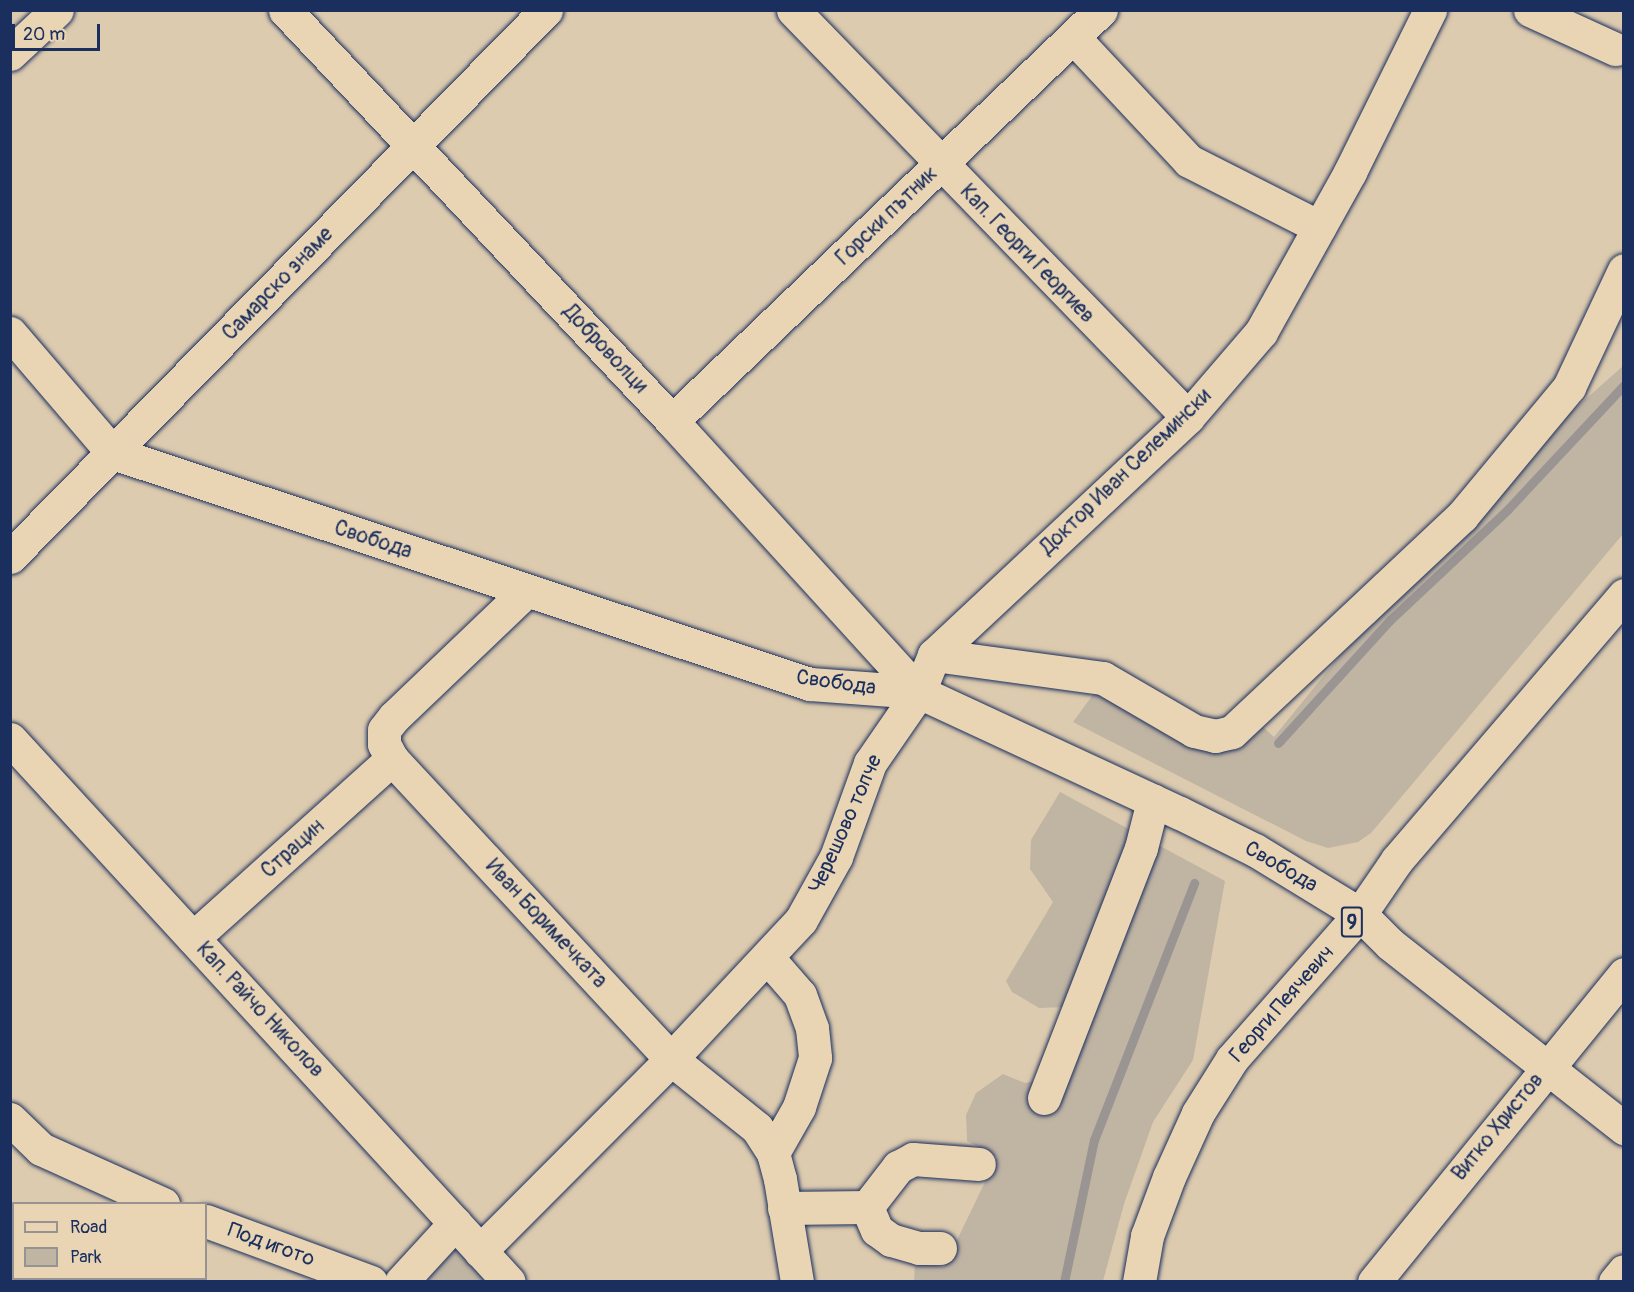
<!DOCTYPE html>
<html>
<head>
<meta charset="utf-8">
<style>
	body { margin:0 }
	#map { position:relative; width:1634px; height:1292px; overflow:hidden; background:#ddcbaf; font-family:Pangolin,sans-serif }
	div>[style] { position:absolute }
	.green>* { inset:0; background:#c0b4a3 }
	.stream>* { height:9px; margin:-4.5px; padding:0 4.5px; transform-origin:4.5px; border-radius:4.5px; background:#9a9593 }
	.roads { filter:drop-shadow(0 0 2px #1b2f5e) drop-shadow(0 0 2px #1b2f5e) }
	.minor>* { height:33px; margin:-16.5px; padding:0 16.5px; transform-origin:16.5px; border-radius:16.5px; background:#e9d5b4 }
	.major>* { height:33px; margin:-16.5px; padding:0 16.5px; transform-origin:16.5px; border-radius:16.5px; background:#e9d5b4 }
	span { translate:-50% -50%; white-space:nowrap; text-align:center; line-height:1.15; -webkit-text-stroke:4.5px #e9d5b4; paint-order:stroke }
	.shield-label span { padding:2px 4px; background:#e9d5b4; border:2px solid; border-radius:4px; -webkit-text-stroke-width:0 }
	.shield-label { font-size:20px; color:#1b2f5e; font-weight:700 }
	.street-label { font-size:21px; color:#1b2f5e }
	.frame { position:absolute; inset:0; border:12px solid #1b2f5e; pointer-events:none }
	.legend { position:absolute; left:12px; top:1202px; width:195px; height:78px; box-sizing:border-box; background:#e9d5b4; border:2px solid #979392; margin:0; padding:8px 10px; list-style:none; font-size:18px; color:#1b2f5e }
	.legend li { display:flex; align-items:center; gap:12px; height:30px }
	.legend b { width:30px; border:2px solid #979392 }
	.scale { position:absolute; left:12px; top:24px; width:88px; height:27px; box-sizing:border-box; border:3px solid #1b2f5e; border-top:0; padding-left:8px; font-size:18px; line-height:21px; white-space:nowrap; color:#1b2f5e; -webkit-text-stroke:4px #e9d5b4; paint-order:stroke }
</style>
</head>
<body>
<div id="map">
	<div class="green">
		<i style="clip-path:polygon(1623px 366px,1623px 534px,1371px 833px,1358px 842px,1328px 848px,1306px 841px,1073px 722px,1100px 685px,1234px 745px,1263px 727px,1274px 737px,1338px 658px,1471px 518px,1509px 467px)"></i>
		<i style="clip-path:polygon(1060px 792px,1225px 881px,1193px 1060px,1153px 1122px,1124px 1204px,1103px 1281px,914px 1282px,915px 1264px,944px 1267px,997px 1157px,967px 1141px,966px 1115px,976px 1093px,1003px 1074px,1025px 1083px,1069px 1074px,1066px 1007px,1039px 1008px,1012px 992px,1006px 981px,1053px 902px,1030px 869px,1031px 840px)"></i>
		<i style="clip-path:polygon(455px 1223px,509px 1282px,401px 1282px)"></i>
		<i style="clip-path:polygon(149px 1279px,152px 1281px,59px 1279px,149px 1278px)"></i>
	</div>
	<div class="stream">
		<i style="left:1278px;top:743px;width:166px;rotate:-47.7deg"></i>
		<i style="left:1390px;top:620px;width:162px;rotate:-43.2deg"></i>
		<i style="left:1508px;top:509px;width:170px;rotate:-46.9deg"></i>
		<i style="left:1064px;top:1282px;width:145px;rotate:-78.1deg"></i>
		<i style="left:1094px;top:1140px;width:276px;rotate:-68.7deg"></i>
	</div>
	<div class="roads">
		<div class="minor">
			<i style="left:285px;top:10px;width:565px;rotate:46.72deg"></i>
			<i style="left:672px;top:421px;width:367px;rotate:47.7deg"></i>
			<i style="left:793px;top:10px;width:567px;rotate:45.86deg"></i>
			<i style="left:1530px;top:10px;width:94px;rotate:24.6deg"></i>
			<i style="left:1074px;top:38px;width:168px;rotate:46.9deg"></i>
			<i style="left:1189px;top:161px;width:146px;rotate:26.9deg"></i>
			<i style="left:10px;top:54px;width:64px;rotate:-43.1deg"></i>
			<i style="left:10px;top:333px;width:158px;rotate:49.4deg"></i>
			<i style="left:113px;top:453px;width:734px;rotate:18.34deg"></i>
			<i style="left:810px;top:684px;width:109px;rotate:4.2deg"></i>
			<i style="left:919px;top:692px;width:288px;rotate:24.9deg"></i>
			<i style="left:1180px;top:813px;width:84px;rotate:26.3deg"></i>
			<i style="left:1255px;top:850px;width:123px;rotate:31.4deg"></i>
			<i style="left:1360px;top:914px;width:42px;rotate:45deg"></i>
			<i style="left:1390px;top:944px;width:298px;rotate:38.2deg"></i>
			<i style="left:672px;top:421px;width:594px;rotate:-43.77deg"></i>
			<i style="left:10px;top:557px;width:766px;rotate:-45.58deg"></i>
			<i style="left:526px;top:591px;width:182px;rotate:136.3deg"></i>
			<i style="left:394px;top:717px;width:16px;rotate:128deg"></i>
			<i style="left:384px;top:730px;width:14px;rotate:90deg"></i>
			<i style="left:384px;top:744px;width:17px;rotate:62deg"></i>
			<i style="left:392px;top:759px;width:410px;rotate:47.1deg"></i>
			<i style="left:671px;top:1059px;width:110px;rotate:38.7deg"></i>
			<i style="left:757px;top:1128px;width:30px;rotate:57deg"></i>
			<i style="left:773px;top:1153px;width:27px;rotate:75deg"></i>
			<i style="left:780px;top:1179px;width:104px;rotate:80.6deg"></i>
			<i style="left:934px;top:655px;width:171px;rotate:7.8deg"></i>
			<i style="left:1103px;top:678px;width:105px;rotate:30.2deg"></i>
			<i style="left:1194px;top:731px;width:22px;rotate:13deg"></i>
			<i style="left:1215px;top:736px;width:17px;rotate:-13deg"></i>
			<i style="left:1232px;top:732px;width:316px;rotate:-43.2deg"></i>
			<i style="left:1462px;top:516px;width:168px;rotate:-50.3deg"></i>
			<i style="left:1569px;top:387px;width:129px;rotate:-64.8deg"></i>
			<i style="left:10px;top:739px;width:737px;rotate:47.42deg"></i>
			<i style="left:193px;top:938px;width:268px;rotate:-42deg"></i>
			<i style="left:767px;top:957px;width:50px;rotate:49deg"></i>
			<i style="left:800px;top:995px;width:35px;rotate:70deg"></i>
			<i style="left:812px;top:1028px;width:30px;rotate:84deg"></i>
			<i style="left:815px;top:1058px;width:52px;rotate:108.1deg"></i>
			<i style="left:799px;top:1107px;width:53px;rotate:119.5deg"></i>
			<i style="left:1044px;top:1098px;width:268px;rotate:-68.8deg"></i>
			<i style="left:1141px;top:848px;width:49px;rotate:-75.7deg"></i>
			<i style="left:10px;top:1119px;width:43px;rotate:44.1deg"></i>
			<i style="left:41px;top:1149px;width:134px;rotate:24.3deg"></i>
			<i style="left:867px;top:1207px;width:25px;rotate:67deg"></i>
			<i style="left:877px;top:1230px;width:17px;rotate:36deg"></i>
			<i style="left:891px;top:1240px;width:29px;rotate:16deg"></i>
			<i style="left:919px;top:1248px;width:21px"></i>
			<i style="left:784px;top:1208px;width:83px;rotate:-0.7deg"></i>
			<i style="left:867px;top:1207px;width:51px;rotate:-52.2deg"></i>
			<i style="left:898px;top:1167px;width:17px;rotate:-28deg"></i>
			<i style="left:913px;top:1159px;width:66px;rotate:4.3deg"></i>
			<i style="left:206px;top:1221px;width:176px;rotate:20.3deg"></i>
			<i style="left:480px;top:1251px;width:271px;rotate:-45.1deg"></i>
			<i style="left:671px;top:1059px;width:190px;rotate:-46.9deg"></i>
			<i style="left:801px;top:920px;width:72px;rotate:-60.9deg"></i>
			<i style="left:836px;top:857px;width:100px;rotate:-70.1deg"></i>
			<i style="left:870px;top:763px;width:86px;rotate:-55.4deg"></i>
			<i style="left:919px;top:692px;width:40px;rotate:-68deg"></i>
			<i style="left:934px;top:655px;width:348px;rotate:-43.1deg"></i>
			<i style="left:1188px;top:417px;width:112px;rotate:-49.3deg"></i>
			<i style="left:1261px;top:332px;width:183px;rotate:-60.9deg"></i>
			<i style="left:1350px;top:172px;width:181px;rotate:-63.7deg"></i>
			<i style="left:401px;top:1282px;width:80px;rotate:-47.5deg"></i>
			<i style="left:1374px;top:1282px;width:397px;rotate:-50.9deg"></i>
			<i style="left:1615px;top:1282px;width:14px;rotate:-51deg"></i>
		</div>
		<div class="major">
			<i style="left:1139px;top:1282px;width:47px;rotate:-80.1deg"></i>
			<i style="left:1147px;top:1236px;width:63px;rotate:-69.6deg"></i>
			<i style="left:1169px;top:1177px;width:70px;rotate:-65.6deg"></i>
			<i style="left:1198px;top:1113px;width:64px;rotate:-57.8deg"></i>
			<i style="left:1232px;top:1059px;width:193px;rotate:-48.6deg"></i>
			<i style="left:1360px;top:914px;width:65px;rotate:-55.6deg"></i>
			<i style="left:1397px;top:860px;width:349px;rotate:-49.4deg"></i>
		</div>
	</div>
	<div class="shield-label">
		<span style="left:1352px;top:922px">9</span>
	</div>
	<div class="street-label">
		<span style="left:887px;top:216px;rotate:-44deg">Горски пътник</span>
		<span style="left:1027px;top:254px;rotate:46deg">Кап. Георги Георгиев</span>
		<span style="left:278px;top:284px;rotate:-46deg">Самарско знаме</span>
		<span style="left:605px;top:349px;rotate:47deg">Доброволци</span>
		<span style="left:1126px;top:472px;rotate:-44deg">Доктор Иван Селемински</span>
		<span style="left:373px;top:540px;rotate:18deg">Свобода</span>
		<span style="left:836px;top:683px;rotate:8deg">Свобода</span>
		<span style="left:846px;top:824px;rotate:-66deg">Черешово топче</span>
		<span style="left:293px;top:849px;rotate:-42deg">Страцин</span>
		<span style="left:1281px;top:867px;rotate:30deg">Свобода</span>
		<span style="left:546px;top:924px;rotate:47deg">Иван Боримечката</span>
		<span style="left:1282px;top:1004px;rotate:-49deg">Георги Пеячевич</span>
		<span style="left:260px;top:1010px;rotate:47deg">Кап. Райчо Николов</span>
		<span style="left:1498px;top:1127px;rotate:-51deg">Витко Христов</span>
		<span style="left:271px;top:1245px;rotate:20deg">Под игото</span>
	</div>
	<div class="frame"></div>
	<ul class="legend">
	<li><b style="height:8px;background:#e9d5b4"></b>Road</li>
	<li><b style="height:16px;background:#c0b4a3"></b>Park</li>
	</ul>
	<div class="scale">20 m</div>
</div>
</body>
</html>
